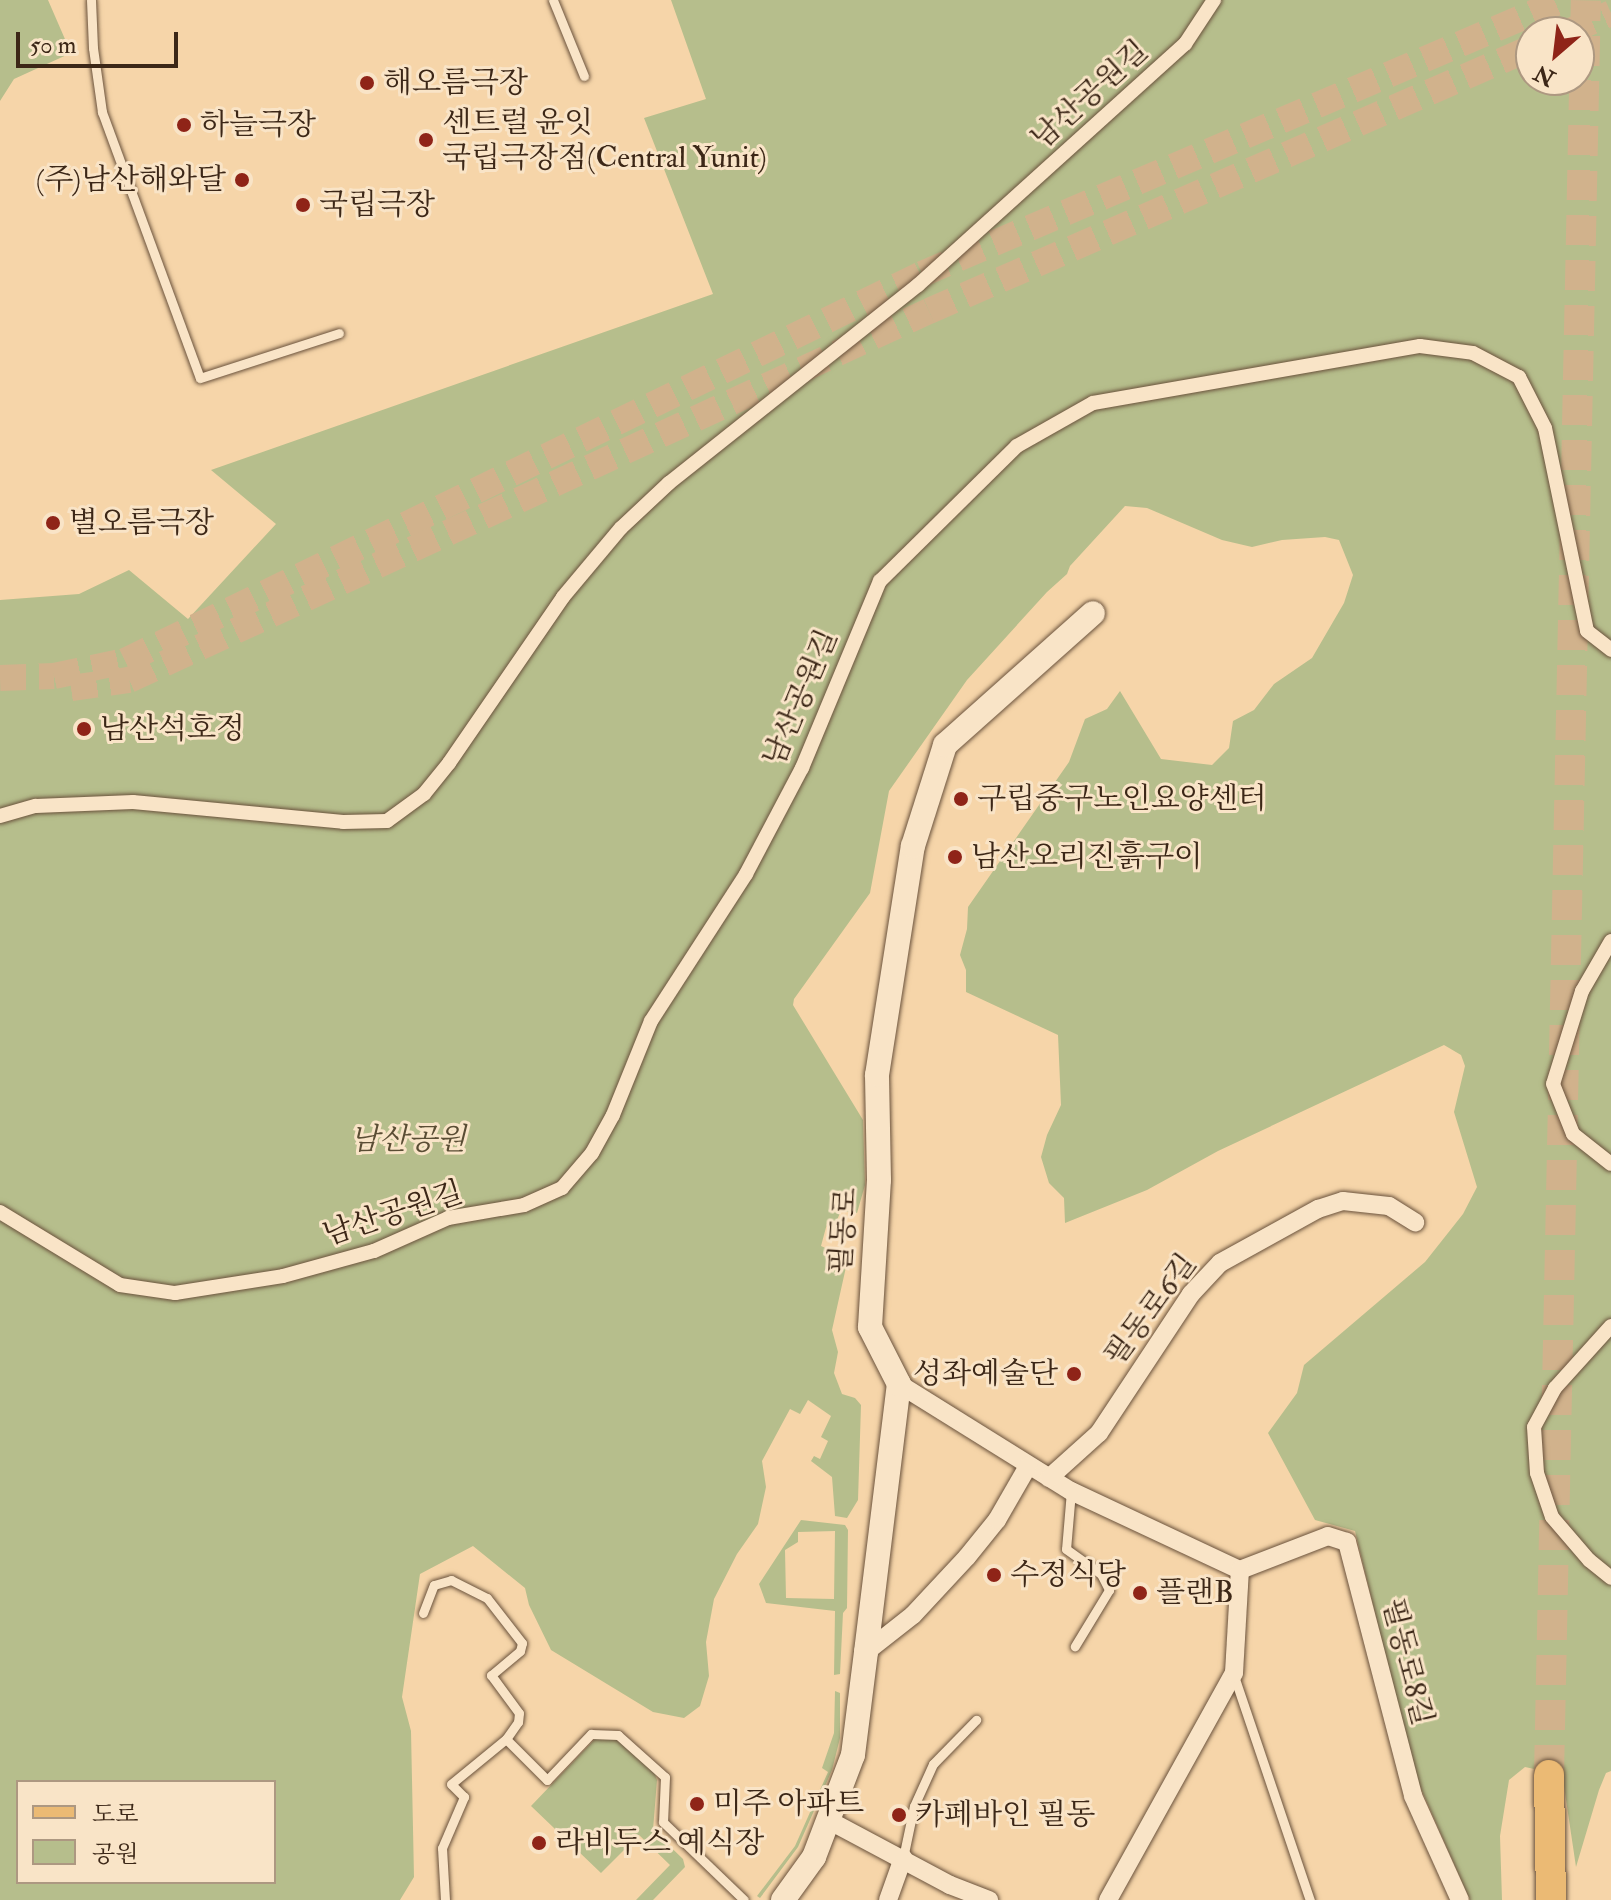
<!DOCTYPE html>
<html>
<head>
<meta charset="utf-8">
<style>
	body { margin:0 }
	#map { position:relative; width:1611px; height:1900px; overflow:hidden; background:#f6d5a9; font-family:"IM FELL Double Pica","Noto Serif KR",serif }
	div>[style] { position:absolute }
	.green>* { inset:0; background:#b6be8c }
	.secondary-tunnel>* { height:26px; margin-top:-13px; transform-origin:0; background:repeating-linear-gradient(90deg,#d1b28c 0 26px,transparent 0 39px) }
	.primary-tunnel>* { height:30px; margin-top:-15px; transform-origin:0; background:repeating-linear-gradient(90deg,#d1b28c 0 30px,transparent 0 45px) }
	.roads { filter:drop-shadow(0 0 2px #6a523c) drop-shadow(0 0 2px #6a523c) }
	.service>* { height:9px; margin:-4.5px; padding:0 4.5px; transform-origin:4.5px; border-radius:4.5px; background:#f9e4c7 }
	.pedestrian>* { height:14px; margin:-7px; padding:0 7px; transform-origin:7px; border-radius:7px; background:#f9e4c7 }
	.minor>* { height:18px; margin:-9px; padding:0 9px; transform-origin:9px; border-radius:9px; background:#f9e4c7 }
	.tertiary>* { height:24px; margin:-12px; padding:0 12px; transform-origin:12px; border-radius:12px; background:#f9e4c7 }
	.primary>* { height:30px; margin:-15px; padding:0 15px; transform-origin:15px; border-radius:15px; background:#ebba74 }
	.dots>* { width:22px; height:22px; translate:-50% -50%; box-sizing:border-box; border:4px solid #f9e4c7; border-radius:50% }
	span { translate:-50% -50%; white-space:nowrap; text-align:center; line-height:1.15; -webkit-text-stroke:6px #f9e4c7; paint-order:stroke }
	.poi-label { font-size:30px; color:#3c2717 }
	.left { translate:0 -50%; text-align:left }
	.right { translate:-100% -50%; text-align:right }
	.street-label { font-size:30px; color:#3c2717 }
	.park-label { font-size:30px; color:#5a4d34; font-style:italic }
	.legend { position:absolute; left:16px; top:1780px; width:260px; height:104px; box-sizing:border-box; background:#f9e4c7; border:2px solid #ad9881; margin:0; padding:10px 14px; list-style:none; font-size:24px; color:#3c2717 }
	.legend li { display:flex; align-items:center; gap:16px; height:40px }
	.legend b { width:40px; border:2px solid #ad9881 }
	.north { position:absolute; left:1515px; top:16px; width:80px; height:80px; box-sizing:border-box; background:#f9e4c7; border:2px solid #ad9881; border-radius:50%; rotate:208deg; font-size:22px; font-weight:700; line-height:32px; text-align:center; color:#3c2717 }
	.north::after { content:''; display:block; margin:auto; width:28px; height:36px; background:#8f2418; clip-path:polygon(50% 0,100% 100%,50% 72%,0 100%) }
	.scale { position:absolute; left:16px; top:32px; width:162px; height:36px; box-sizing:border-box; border:4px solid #3c2717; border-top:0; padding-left:10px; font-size:24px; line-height:28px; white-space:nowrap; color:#3c2717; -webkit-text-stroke:6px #f9e4c7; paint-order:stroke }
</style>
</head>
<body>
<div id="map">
	<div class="green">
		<i style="clip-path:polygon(0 0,48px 0,71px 53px,14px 79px,0 101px)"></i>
		<i style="clip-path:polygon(evenodd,671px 0,1611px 0,1611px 1771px,1606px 1773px,1599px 1790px,1576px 1867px,1564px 1786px,1557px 1774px,1525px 1767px,1509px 1780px,1500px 1836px,1502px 1900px,1470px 1900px,1414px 1773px,1355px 1531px,1315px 1520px,1268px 1433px,1297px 1393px,1304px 1365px,1425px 1262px,1463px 1214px,1477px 1187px,1454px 1112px,1465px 1066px,1461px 1055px,1444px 1045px,1218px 1151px,1147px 1190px,1065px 1223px,1064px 1198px,1049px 1183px,1041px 1157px,1047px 1135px,1061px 1105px,1058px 1035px,966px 992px,966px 970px,960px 955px,967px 929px,968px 907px,1069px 762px,1085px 719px,1107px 709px,1120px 691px,1161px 759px,1212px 765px,1229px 748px,1233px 721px,1254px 710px,1274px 684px,1312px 658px,1344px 603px,1353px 575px,1339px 540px,1325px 537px,1282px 540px,1252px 547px,1222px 540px,1147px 508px,1125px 506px,1070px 566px,1067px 574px,1047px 592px,967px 680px,889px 791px,870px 893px,794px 999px,793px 1005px,863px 1120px,865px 1185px,857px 1213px,841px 1211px,836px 1222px,828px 1220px,821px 1246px,848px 1258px,832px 1330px,838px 1352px,834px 1373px,842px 1394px,855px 1398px,861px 1405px,858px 1500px,847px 1518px,835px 1516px,832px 1477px,811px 1461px,814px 1456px,820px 1459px,828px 1441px,821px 1437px,831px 1416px,808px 1400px,800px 1414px,790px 1409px,762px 1461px,766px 1487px,758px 1524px,737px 1554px,714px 1599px,706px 1642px,709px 1676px,700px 1706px,684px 1718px,653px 1712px,551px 1650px,529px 1605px,525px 1588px,473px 1546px,420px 1574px,402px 1697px,411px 1731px,414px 1877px,400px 1900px,0 1900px,0 600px,79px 594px,129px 570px,188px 619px,276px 524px,211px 470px,713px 294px,644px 118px,706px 99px,671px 0,1531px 32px,1579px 32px,1579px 80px,1531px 80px,1531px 32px,671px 0,18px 1782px,274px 1782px,274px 1882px,18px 1882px,18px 1782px)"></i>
		<i style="clip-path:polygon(evenodd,801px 1520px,845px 1525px,848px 1530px,847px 1608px,843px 1613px,840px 1674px,834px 1675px,835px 1611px,766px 1603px,759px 1584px,801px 1520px,835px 1531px,834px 1599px,786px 1598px,785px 1550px,798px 1542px,798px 1532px,835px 1531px)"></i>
		<i style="clip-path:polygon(835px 1691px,840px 1693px,840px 1738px,832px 1770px,798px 1847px,760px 1898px,757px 1896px,795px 1846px,828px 1772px,822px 1768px,834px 1733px)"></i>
		<i style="clip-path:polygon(596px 1738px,617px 1739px,654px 1772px,657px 1780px,653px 1830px,683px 1859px,685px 1867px,653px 1900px,636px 1900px,670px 1865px,639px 1835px,601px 1873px,531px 1806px)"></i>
	</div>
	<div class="secondary-tunnel">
		<i style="left:1568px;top:32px;width:47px;rotate:-23.8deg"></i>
		<i style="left:0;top:678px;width:54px;rotate:-2.1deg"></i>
		<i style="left:54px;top:676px;width:73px;rotate:-11.9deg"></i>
		<i style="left:125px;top:661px;width:886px;rotate:-25.9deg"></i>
		<i style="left:922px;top:274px;width:697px;rotate:-23.14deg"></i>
		<i style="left:71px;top:688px;width:59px;rotate:-7.9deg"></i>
		<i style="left:129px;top:680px;width:881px;rotate:-24.76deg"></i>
		<i style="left:929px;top:311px;width:657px;rotate:-23.6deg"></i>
	</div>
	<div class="primary-tunnel">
		<i style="left:1549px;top:1775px;width:1775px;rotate:-88.81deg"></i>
	</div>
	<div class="roads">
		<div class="service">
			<i style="left:91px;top:0;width:48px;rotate:87.6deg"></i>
			<i style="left:93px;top:48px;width:65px;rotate:82deg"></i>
			<i style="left:102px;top:112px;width:283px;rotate:69.8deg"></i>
			<i style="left:200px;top:378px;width:146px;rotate:-17.9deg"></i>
			<i style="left:553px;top:0;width:82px;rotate:67.8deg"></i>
			<i style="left:1071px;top:1491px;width:58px;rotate:94.9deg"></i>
			<i style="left:1066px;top:1549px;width:43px;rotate:35.5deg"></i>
			<i style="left:1101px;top:1574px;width:18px;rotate:63deg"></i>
			<i style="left:1109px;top:1590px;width:66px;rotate:121.3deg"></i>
			<i style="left:423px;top:1613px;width:30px;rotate:-69deg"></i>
			<i style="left:434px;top:1585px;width:18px;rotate:-16deg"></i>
			<i style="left:451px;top:1580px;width:40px;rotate:26.6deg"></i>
			<i style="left:487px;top:1598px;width:57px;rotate:52.1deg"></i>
			<i style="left:522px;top:1643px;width:8px;rotate:104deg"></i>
			<i style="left:520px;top:1651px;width:38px;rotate:140deg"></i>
			<i style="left:491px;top:1675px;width:47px;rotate:53.6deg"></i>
			<i style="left:519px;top:1713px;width:9px;rotate:96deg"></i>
			<i style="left:518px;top:1722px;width:21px;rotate:125deg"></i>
			<i style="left:506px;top:1739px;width:58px;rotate:45deg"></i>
			<i style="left:547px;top:1780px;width:64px;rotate:-46.3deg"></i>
			<i style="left:591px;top:1734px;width:27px;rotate:2deg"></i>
			<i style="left:618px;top:1735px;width:63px;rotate:41.8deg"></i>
			<i style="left:665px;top:1777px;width:45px;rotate:92.5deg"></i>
			<i style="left:663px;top:1822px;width:112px;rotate:43.9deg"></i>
			<i style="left:1234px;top:1676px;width:237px;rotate:71.3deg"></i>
			<i style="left:903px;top:1858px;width:53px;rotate:-78.1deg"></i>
			<i style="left:914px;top:1806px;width:46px;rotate:-65.7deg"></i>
			<i style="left:933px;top:1764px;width:62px;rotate:-45.7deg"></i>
			<i style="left:445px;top:1900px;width:52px;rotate:-93.3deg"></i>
			<i style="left:442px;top:1848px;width:56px;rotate:-66.7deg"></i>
			<i style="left:464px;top:1797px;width:18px;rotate:-135deg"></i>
			<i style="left:451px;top:1784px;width:71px;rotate:-39.3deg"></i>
		</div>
		<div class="pedestrian">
			<i style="left:0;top:816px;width:37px;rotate:-16deg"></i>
			<i style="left:36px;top:806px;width:97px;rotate:-2.4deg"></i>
			<i style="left:133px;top:802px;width:211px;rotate:5.4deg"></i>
			<i style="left:343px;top:822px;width:44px;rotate:-1.3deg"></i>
			<i style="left:387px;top:821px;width:46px;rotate:-36.1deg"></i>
			<i style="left:424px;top:794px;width:40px;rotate:-51deg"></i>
			<i style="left:449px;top:763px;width:201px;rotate:-55.5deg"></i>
			<i style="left:563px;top:597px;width:90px;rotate:-50deg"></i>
			<i style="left:621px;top:528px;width:66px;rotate:-43.2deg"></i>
			<i style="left:669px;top:483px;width:318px;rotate:-38.5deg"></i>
			<i style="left:918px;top:285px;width:360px;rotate:-42.1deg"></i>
			<i style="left:1185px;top:44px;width:53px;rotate:-56.6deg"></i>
			<i style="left:1611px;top:941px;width:58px;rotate:120.1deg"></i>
			<i style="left:1582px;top:991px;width:97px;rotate:107.3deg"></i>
			<i style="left:1553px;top:1084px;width:54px;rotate:68.2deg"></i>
			<i style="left:1573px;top:1134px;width:48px;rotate:38.3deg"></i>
			<i style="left:0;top:1212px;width:140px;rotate:31.3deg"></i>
			<i style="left:120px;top:1285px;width:56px;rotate:8.3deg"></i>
			<i style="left:175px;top:1293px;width:109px;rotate:-8.9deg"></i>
			<i style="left:283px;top:1276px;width:94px;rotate:-15.4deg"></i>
			<i style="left:374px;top:1251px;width:81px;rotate:-24deg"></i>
			<i style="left:448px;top:1218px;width:77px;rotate:-9.7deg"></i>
			<i style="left:524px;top:1205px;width:42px;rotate:-24.1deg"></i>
			<i style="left:562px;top:1188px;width:46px;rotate:-49.4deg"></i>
			<i style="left:592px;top:1153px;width:43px;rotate:-61.1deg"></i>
			<i style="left:613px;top:1115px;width:101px;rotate:-68deg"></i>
			<i style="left:651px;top:1021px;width:175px;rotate:-57.1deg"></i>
			<i style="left:746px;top:874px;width:120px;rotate:-62.2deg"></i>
			<i style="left:802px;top:768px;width:203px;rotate:-67.4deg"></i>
			<i style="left:880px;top:581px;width:192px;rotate:-44.6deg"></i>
			<i style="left:1017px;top:446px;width:87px;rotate:-29.5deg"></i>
			<i style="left:1093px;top:403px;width:332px;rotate:-9.9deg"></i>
			<i style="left:1420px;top:346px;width:53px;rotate:7.5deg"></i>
			<i style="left:1473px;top:353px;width:52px;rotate:27.6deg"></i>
			<i style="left:1519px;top:377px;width:57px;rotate:63deg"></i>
			<i style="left:1545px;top:428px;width:207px;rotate:78.3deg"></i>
			<i style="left:1587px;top:631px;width:31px;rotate:38deg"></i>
			<i style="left:1611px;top:1326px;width:84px;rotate:132.1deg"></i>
			<i style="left:1555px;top:1388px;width:44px;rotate:118.3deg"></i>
			<i style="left:1534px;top:1427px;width:46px;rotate:86.3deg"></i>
			<i style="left:1537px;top:1473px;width:46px;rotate:71.2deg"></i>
			<i style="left:1552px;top:1517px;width:57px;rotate:49.3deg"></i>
			<i style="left:1589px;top:1560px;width:28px;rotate:39deg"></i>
		</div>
		<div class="minor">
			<i style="left:899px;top:1384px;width:203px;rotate:31.9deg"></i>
			<i style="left:1071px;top:1491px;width:187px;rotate:25.1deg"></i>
			<i style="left:1240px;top:1570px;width:94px;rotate:-21.1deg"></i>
			<i style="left:1328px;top:1536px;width:20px;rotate:18deg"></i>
			<i style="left:1347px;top:1542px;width:262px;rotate:75.4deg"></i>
			<i style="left:1413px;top:1796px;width:114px;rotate:65.7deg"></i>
			<i style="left:1049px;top:1478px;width:67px;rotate:-42deg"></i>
			<i style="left:1099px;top:1433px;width:167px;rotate:-56.5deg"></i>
			<i style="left:1191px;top:1294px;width:42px;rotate:-46.9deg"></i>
			<i style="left:1220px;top:1263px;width:112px;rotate:-28.9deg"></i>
			<i style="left:1318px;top:1209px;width:26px;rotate:-18deg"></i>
			<i style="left:1343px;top:1201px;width:46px;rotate:6.2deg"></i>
			<i style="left:1389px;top:1206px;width:31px;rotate:32deg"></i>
			<i style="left:866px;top:1652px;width:60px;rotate:-38.2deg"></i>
			<i style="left:913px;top:1615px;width:79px;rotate:-47deg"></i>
			<i style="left:967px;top:1557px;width:48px;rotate:-51deg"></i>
			<i style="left:997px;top:1520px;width:62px;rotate:-60.1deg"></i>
			<i style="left:830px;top:1821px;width:136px;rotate:28.1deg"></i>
			<i style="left:950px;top:1885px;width:42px;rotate:21deg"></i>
			<i style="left:888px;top:1900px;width:45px;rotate:-70.3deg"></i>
			<i style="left:1108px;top:1900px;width:260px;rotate:-61deg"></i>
			<i style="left:1234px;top:1673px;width:103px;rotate:-86.7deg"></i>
		</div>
		<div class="tertiary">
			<i style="left:783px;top:1900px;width:53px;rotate:-54.2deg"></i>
			<i style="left:814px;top:1857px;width:109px;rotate:-69.1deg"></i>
			<i style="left:853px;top:1755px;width:104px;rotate:-82.8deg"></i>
			<i style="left:866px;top:1652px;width:270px;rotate:-83deg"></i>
			<i style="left:899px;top:1384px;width:64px;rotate:-117deg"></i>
			<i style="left:870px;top:1327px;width:147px;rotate:-86.5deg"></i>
			<i style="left:879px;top:1180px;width:105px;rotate:-91.1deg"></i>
			<i style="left:877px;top:1075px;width:232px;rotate:-81.1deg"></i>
			<i style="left:913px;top:846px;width:106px;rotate:-72.4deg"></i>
			<i style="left:945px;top:745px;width:198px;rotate:-41.7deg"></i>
		</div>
		<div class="primary">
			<i style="left:1549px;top:1775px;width:125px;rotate:89.1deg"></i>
		</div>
	</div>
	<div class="dots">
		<i style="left:367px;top:83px;background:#8f2418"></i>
		<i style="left:184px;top:125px;background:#8f2418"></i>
		<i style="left:426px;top:140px;background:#8f2418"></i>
		<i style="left:242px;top:180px;background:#8f2418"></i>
		<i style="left:303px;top:205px;background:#8f2418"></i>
		<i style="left:53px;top:523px;background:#8f2418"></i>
		<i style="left:84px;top:729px;background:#8f2418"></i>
		<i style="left:961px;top:799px;background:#8f2418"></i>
		<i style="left:955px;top:857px;background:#8f2418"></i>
		<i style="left:1074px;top:1374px;background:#8f2418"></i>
		<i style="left:994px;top:1575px;background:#8f2418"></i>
		<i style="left:1140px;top:1593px;background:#8f2418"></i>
		<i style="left:697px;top:1804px;background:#8f2418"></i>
		<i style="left:899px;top:1815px;background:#8f2418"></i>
		<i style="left:539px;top:1843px;background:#8f2418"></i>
	</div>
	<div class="poi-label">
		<span class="left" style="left:383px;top:83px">해오름극장</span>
		<span class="left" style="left:442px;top:140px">센트럴 윤잇<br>국립극장점(Central Yunit)</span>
		<span class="left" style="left:200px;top:125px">하늘극장</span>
		<span class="right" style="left:226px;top:180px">(주)남산해와달</span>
		<span class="left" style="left:319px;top:205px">국립극장</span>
		<span class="left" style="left:69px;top:523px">별오름극장</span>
		<span class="left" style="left:100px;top:729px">남산석호정</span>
		<span class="left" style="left:977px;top:799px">구립중구노인요양센터</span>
		<span class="left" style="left:971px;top:857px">남산오리진흙구이</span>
		<span class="right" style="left:1058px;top:1374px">성좌예술단</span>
		<span class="left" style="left:1010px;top:1575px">수정식당</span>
		<span class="left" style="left:1156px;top:1593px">플랜B</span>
		<span class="left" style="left:713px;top:1804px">미주 아파트</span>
		<span class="left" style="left:915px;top:1815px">카페바인 필동</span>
		<span class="left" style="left:555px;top:1843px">라비두스 예식장</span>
	</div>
	<div class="street-label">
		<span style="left:1090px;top:95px;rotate:-42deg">남산공원길</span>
		<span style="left:801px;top:698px;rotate:-67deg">남산공원길</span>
		<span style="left:393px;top:1214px;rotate:-18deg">남산공원길</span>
		<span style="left:844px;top:1231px;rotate:-86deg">필동로</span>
		<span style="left:1151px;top:1310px;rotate:-53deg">필동로6길</span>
		<span style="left:1407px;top:1662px;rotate:76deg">필동로8길</span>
	</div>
	<div class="park-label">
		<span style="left:408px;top:1140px">남산공원</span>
	</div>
	<ul class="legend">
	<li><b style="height:10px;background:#ebba74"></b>도로</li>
	<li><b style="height:22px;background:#b6be8c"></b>공원</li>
	</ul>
	<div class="north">N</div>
	<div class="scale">50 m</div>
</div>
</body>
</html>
